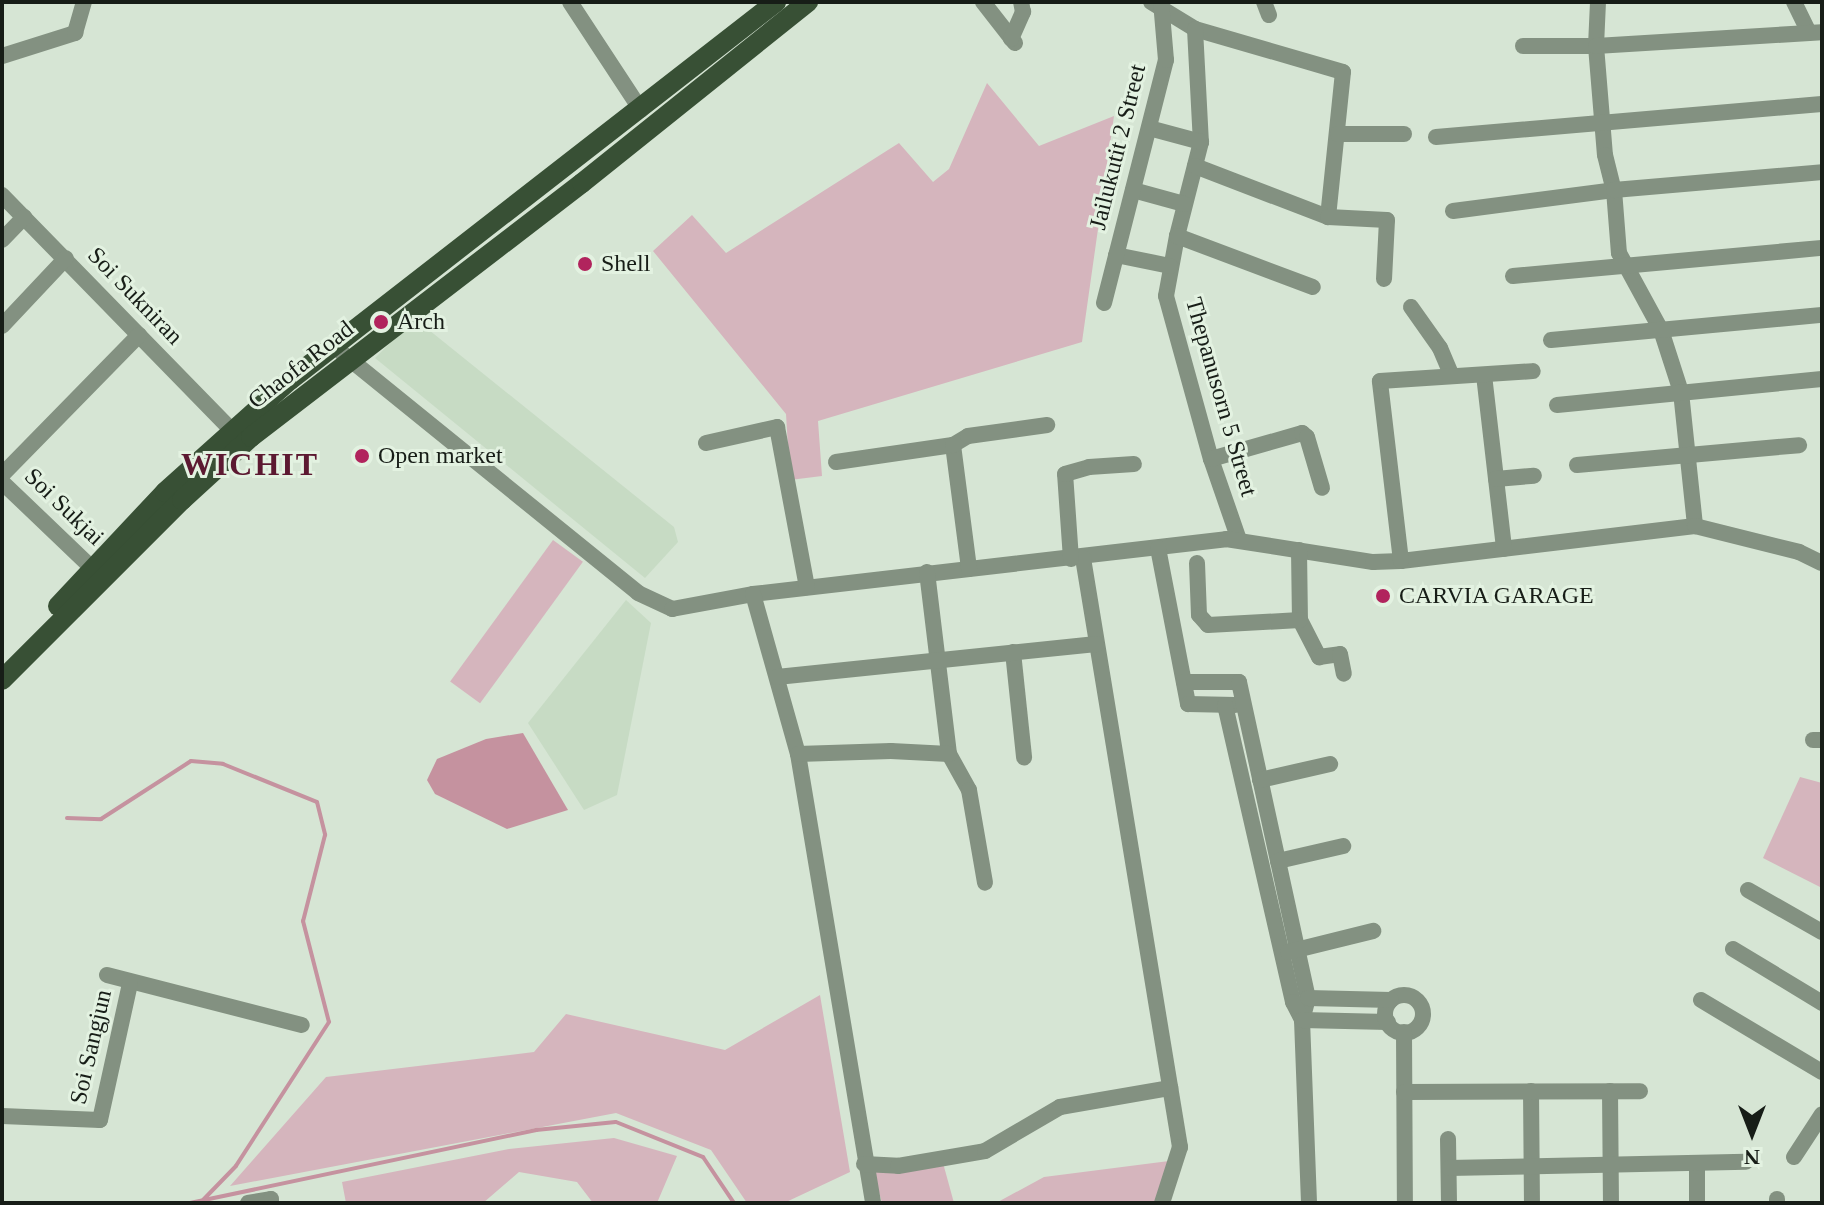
<!DOCTYPE html>
<html>
<head>
<meta charset="utf-8">
<style>
	body { margin:0 }
	#map { position:relative; width:1824px; height:1205px; overflow:hidden; background:#d6e5d4; font-family:"Times New Roman",serif }
	div>[style] { position:absolute }
	.built>* { inset:0; background:#c7dbc4 }
	.green>* { inset:0; background:#d5b5bd; transform-origin:0 0 }
	.water>* { inset:0; background:#c5929f }
	.stream>* { height:4px; margin:-2px; padding:0 2px; transform-origin:2px; border-radius:2px; background:#c5929f }
	.minor>* { height:16px; margin:-8px; padding:0 8px; transform-origin:8px; border-radius:8px; background:#839181 }
	.minor>.ring { margin:-8px; padding:0; box-sizing:content-box; background:none; border:16px solid #839181; border-radius:50% }
	.major>* { height:20px; margin:-10px; padding:0 10px; transform-origin:10px; border-radius:10px; background:#385035 }
	.dots>* { width:22px; height:22px; translate:-50% -50%; box-sizing:border-box; border:4px solid #e3f2e1; border-radius:50% }
	span { translate:-50% -50%; white-space:nowrap; text-align:center; line-height:1.15; -webkit-text-stroke:6px #e3f2e1; paint-order:stroke }
	.street-label { font-size:24px; color:#171d17 }
	.poi-label { font-size:24px; color:#171d17 }
	.left { translate:0 -50%; text-align:left }
	.district-label { font-size:32px; color:#5c1931; font-weight:700; letter-spacing:2px }
	.frame { position:absolute; inset:0; border:4px solid #171d17; pointer-events:none }
	.north { position:absolute; left:1712px; top:1093px; width:80px; height:80px; -webkit-text-stroke:6px #e3f2e1; paint-order:stroke; rotate:180deg; font-size:22px; font-weight:700; line-height:32px; text-align:center; color:#171d17 }
	.north::after { content:''; display:block; margin:auto; width:28px; height:36px; background:#171d17; clip-path:polygon(50% 0,100% 100%,50% 72%,0 100%) }
</style>
</head>
<body>
<div id="map">
	<div class="built">
		<i style="clip-path:polygon(409px 324px,424px 326px,674px 527px,678px 542px,645px 578px,375px 358px)"></i>
		<i style="clip-path:polygon(626px 600px,651px 623px,617px 795px,584px 810px,528px 723px)"></i>
	</div>
	<div class="green">
		<i style="clip-path:polygon(987px 83px,1039px 146px,1114px 116px,1082px 342px,818px 421px,822px 476px,790px 480px,786px 414px,653px 251px,692px 215px,726px 253px,899px 143px,933px 182px,949px 169px)"></i>
		<i style="left:553px;top:540px;width:37px;height:175px;rotate:36deg"></i>
		<i style="clip-path:polygon(1800px 777px,1822px 783px,1822px 888px,1763px 858px)"></i>
		<i style="clip-path:polygon(820px 995px,850px 1172px,784px 1203px,747px 1203px,711px 1150px,616px 1113px,230px 1186px,326px 1077px,534px 1052px,566px 1014px,725px 1050px)"></i>
		<i style="clip-path:polygon(614px 1138px,677px 1156px,657px 1203px,593px 1203px,577px 1182px,519px 1172px,483px 1203px,346px 1203px,342px 1182px,509px 1149px)"></i>
		<i style="clip-path:polygon(1169px 1161px,1155px 1203px,996px 1203px,1044px 1177px)"></i>
		<i style="clip-path:polygon(943px 1163px,954px 1203px,882px 1203px,873px 1170px)"></i>
	</div>
	<div class="water">
		<i style="clip-path:polygon(523px 733px,568px 810px,507px 829px,435px 794px,427px 780px,437px 759px,486px 739px)"></i>
	</div>
	<div class="stream">
		<i style="left:67px;top:818px;width:34px;rotate:2deg"></i>
		<i style="left:101px;top:819px;width:107px;rotate:-32.8deg"></i>
		<i style="left:191px;top:761px;width:32px;rotate:5deg"></i>
		<i style="left:223px;top:764px;width:101px;rotate:22deg"></i>
		<i style="left:317px;top:802px;width:34px;rotate:76deg"></i>
		<i style="left:325px;top:835px;width:89px;rotate:104.3deg"></i>
		<i style="left:303px;top:921px;width:104px;rotate:75.6deg"></i>
		<i style="left:329px;top:1022px;width:171px;rotate:122.9deg"></i>
		<i style="left:236px;top:1166px;width:47px;rotate:134.1deg"></i>
		<i style="left:190px;top:1203px;width:354px;rotate:-11.9deg"></i>
		<i style="left:536px;top:1130px;width:80px;rotate:-5.7deg"></i>
		<i style="left:616px;top:1122px;width:94px;rotate:21.9deg"></i>
		<i style="left:703px;top:1157px;width:55px;rotate:56deg"></i>
	</div>
	<div class="minor">
		<i style="left:570px;top:2px;width:129px;rotate:56.7deg"></i>
		<i style="left:983px;top:2px;width:52px;rotate:52deg"></i>
		<i style="left:1151px;top:2px;width:52px;rotate:31.5deg"></i>
		<i style="left:1195px;top:29px;width:154px;rotate:16.2deg"></i>
		<i style="left:1343px;top:72px;width:146px;rotate:95.9deg"></i>
		<i style="left:1264px;top:2px;width:14px;rotate:69deg"></i>
		<i style="left:1598px;top:2px;width:44px;rotate:92.6deg"></i>
		<i style="left:1596px;top:46px;width:109px;rotate:85.3deg"></i>
		<i style="left:1605px;top:155px;width:36px;rotate:76deg"></i>
		<i style="left:1614px;top:190px;width:63px;rotate:85.5deg"></i>
		<i style="left:1619px;top:253px;width:88px;rotate:61.4deg"></i>
		<i style="left:1661px;top:330px;width:65px;rotate:72.1deg"></i>
		<i style="left:1681px;top:392px;width:135px;rotate:84deg"></i>
		<i style="left:1794px;top:2px;width:34px;rotate:64deg"></i>
		<i style="left:1195px;top:29px;width:113px;rotate:87deg"></i>
		<i style="left:1201px;top:142px;width:97px;rotate:104.3deg"></i>
		<i style="left:1177px;top:236px;width:61px;rotate:100.4deg"></i>
		<i style="left:1166px;top:296px;width:169px;rotate:74.6deg"></i>
		<i style="left:1211px;top:459px;width:86px;rotate:70.9deg"></i>
		<i style="left:1011px;top:39px;width:30px;rotate:-66deg"></i>
		<i style="left:1023px;top:12px;width:10px;rotate:-101deg"></i>
		<i style="left:1523px;top:46px;width:73px"></i>
		<i style="left:1596px;top:46px;width:226px;rotate:-3.5deg"></i>
		<i style="left:2px;top:56px;width:77px;rotate:-17.5deg"></i>
		<i style="left:75px;top:33px;width:32px;rotate:-74deg"></i>
		<i style="left:1149px;top:128px;width:54px;rotate:15.1deg"></i>
		<i style="left:1338px;top:134px;width:66px"></i>
		<i style="left:1436px;top:137px;width:387px;rotate:-4.9deg"></i>
		<i style="left:1195px;top:166px;width:142px;rotate:21deg"></i>
		<i style="left:1328px;top:217px;width:59px;rotate:2.9deg"></i>
		<i style="left:1387px;top:220px;width:59px;rotate:92.9deg"></i>
		<i style="left:1133px;top:190px;width:53px;rotate:15.4deg"></i>
		<i style="left:2px;top:195px;width:330px;rotate:45.7deg"></i>
		<i style="left:1453px;top:211px;width:162px;rotate:-7.4deg"></i>
		<i style="left:1614px;top:190px;width:209px;rotate:-4.9deg"></i>
		<i style="left:1177px;top:236px;width:145px;rotate:20.6deg"></i>
		<i style="left:2px;top:240px;width:32px;rotate:-46deg"></i>
		<i style="left:1116px;top:255px;width:55px;rotate:11.5deg"></i>
		<i style="left:1513px;top:276px;width:310px;rotate:-5.2deg"></i>
		<i style="left:1104px;top:303px;width:251px;rotate:-75.7deg"></i>
		<i style="left:1166px;top:60px;width:58px;rotate:-94.9deg"></i>
		<i style="left:1411px;top:307px;width:50px;rotate:54.7deg"></i>
		<i style="left:1440px;top:348px;width:30px;rotate:67deg"></i>
		<i style="left:2px;top:326px;width:93px;rotate:-46.7deg"></i>
		<i style="left:1551px;top:340px;width:272px;rotate:-5.3deg"></i>
		<i style="left:342px;top:353px;width:381px;rotate:39deg"></i>
		<i style="left:638px;top:593px;width:38px;rotate:25deg"></i>
		<i style="left:672px;top:609px;width:82px;rotate:-10.5deg"></i>
		<i style="left:753px;top:594px;width:476px;rotate:-6.6deg"></i>
		<i style="left:1226px;top:539px;width:149px;rotate:8.9deg"></i>
		<i style="left:1373px;top:562px;width:28px;rotate:-2deg"></i>
		<i style="left:1401px;top:561px;width:296px;rotate:-6.8deg"></i>
		<i style="left:1695px;top:526px;width:107px;rotate:14deg"></i>
		<i style="left:1799px;top:552px;width:25px;rotate:26deg"></i>
		<i style="left:1484px;top:375px;width:175px;rotate:83.4deg"></i>
		<i style="left:1557px;top:405px;width:266px;rotate:-5.6deg"></i>
		<i style="left:706px;top:443px;width:73px;rotate:-12.7deg"></i>
		<i style="left:777px;top:427px;width:163px;rotate:79.4deg"></i>
		<i style="left:953px;top:445px;width:125px;rotate:82.6deg"></i>
		<i style="left:1211px;top:459px;width:95px;rotate:-15.9deg"></i>
		<i style="left:1302px;top:433px;width:6px;rotate:39deg"></i>
		<i style="left:1307px;top:437px;width:53px;rotate:73.6deg"></i>
		<i style="left:836px;top:462px;width:118px;rotate:-8.3deg"></i>
		<i style="left:953px;top:445px;width:17px;rotate:-31deg"></i>
		<i style="left:968px;top:436px;width:80px;rotate:-7.9deg"></i>
		<i style="left:1577px;top:465px;width:223px;rotate:-5.1deg"></i>
		<i style="left:2px;top:475px;width:196px;rotate:-45.6deg"></i>
		<i style="left:1496px;top:479px;width:38px;rotate:-5deg"></i>
		<i style="left:2px;top:482px;width:124px;rotate:43.7deg"></i>
		<i style="left:1158px;top:548px;width:159px;rotate:79.1deg"></i>
		<i style="left:1188px;top:704px;width:47px;rotate:1.2deg"></i>
		<i style="left:1299px;top:550px;width:70px;rotate:89.2deg"></i>
		<i style="left:1300px;top:620px;width:42px;rotate:62.8deg"></i>
		<i style="left:1319px;top:657px;width:21px;rotate:-8deg"></i>
		<i style="left:1340px;top:654px;width:20px;rotate:79deg"></i>
		<i style="left:1083px;top:558px;width:597px;rotate:80.65deg"></i>
		<i style="left:1180px;top:1147px;width:59px;rotate:107.8deg"></i>
		<i style="left:1071px;top:559px;width:85px;rotate:-94deg"></i>
		<i style="left:1065px;top:474px;width:25px;rotate:-16deg"></i>
		<i style="left:1089px;top:467px;width:45px;rotate:-3.8deg"></i>
		<i style="left:1401px;top:561px;width:181px;rotate:-96.7deg"></i>
		<i style="left:1380px;top:381px;width:153px;rotate:-3.7deg"></i>
		<i style="left:1197px;top:563px;width:52px;rotate:87.8deg"></i>
		<i style="left:1199px;top:615px;width:13px;rotate:48deg"></i>
		<i style="left:1208px;top:625px;width:92px;rotate:-3.1deg"></i>
		<i style="left:927px;top:572px;width:183px;rotate:83.1deg"></i>
		<i style="left:949px;top:754px;width:41px;rotate:60.9deg"></i>
		<i style="left:969px;top:790px;width:94px;rotate:80.2deg"></i>
		<i style="left:753px;top:594px;width:166px;rotate:74.3deg"></i>
		<i style="left:798px;top:754px;width:455px;rotate:80.5deg"></i>
		<i style="left:1013px;top:652px;width:106px;rotate:84deg"></i>
		<i style="left:777px;top:677px;width:321px;rotate:-5.9deg"></i>
		<i style="left:1184px;top:682px;width:55px"></i>
		<i style="left:1239px;top:682px;width:323px;rotate:77.7deg"></i>
		<i style="left:1308px;top:998px;width:23px;rotate:105deg"></i>
		<i style="left:1302px;top:1020px;width:183px;rotate:87.8deg"></i>
		<i style="left:1225px;top:705px;width:305px;rotate:77.1deg"></i>
		<i style="left:1293px;top:1002px;width:20px;rotate:63deg"></i>
		<i style="left:1302px;top:1020px;width:86px;rotate:1.3deg"></i>
		<i style="left:1813px;top:740px;width:9px"></i>
		<i style="left:798px;top:754px;width:93px;rotate:-1.8deg"></i>
		<i style="left:891px;top:751px;width:58px;rotate:3deg"></i>
		<i style="left:1260px;top:780px;width:72px;rotate:-12.9deg"></i>
		<i style="left:1278px;top:861px;width:67px;rotate:-13deg"></i>
		<i style="left:1748px;top:890px;width:85px;rotate:29.6deg"></i>
		<i style="left:1733px;top:949px;width:104px;rotate:31.2deg"></i>
		<i style="left:1288px;top:952px;width:88px;rotate:-13.9deg"></i>
		<i style="left:107px;top:975px;width:201px;rotate:14.4deg"></i>
		<i class="ring" style="left:1385px;top:995px;width:22px;height:22px"></i>
		<i style="left:1308px;top:998px;width:83px;rotate:1.4deg"></i>
		<i style="left:1701px;top:1000px;width:141px;rotate:30.8deg"></i>
		<i style="left:1404px;top:1032px;width:171px;rotate:89.7deg"></i>
		<i style="left:1531px;top:1091px;width:112px;rotate:89.5deg"></i>
		<i style="left:1610px;top:1091px;width:112px;rotate:89.5deg"></i>
		<i style="left:1404px;top:1092px;width:236px;rotate:-0.2deg"></i>
		<i style="left:2px;top:1116px;width:98px;rotate:2.3deg"></i>
		<i style="left:100px;top:1120px;width:139px;rotate:-77.6deg"></i>
		<i style="left:1448px;top:1139px;width:64px;rotate:89.1deg"></i>
		<i style="left:1794px;top:1157px;width:51px;rotate:-56.9deg"></i>
		<i style="left:1697px;top:1163px;width:40px;rotate:90deg"></i>
		<i style="left:864px;top:1164px;width:34px;rotate:3deg"></i>
		<i style="left:898px;top:1166px;width:88px;rotate:-9.8deg"></i>
		<i style="left:985px;top:1151px;width:87px;rotate:-30.4deg"></i>
		<i style="left:1060px;top:1107px;width:112px;rotate:-9.8deg"></i>
		<i style="left:1449px;top:1168px;width:297px;rotate:-1.2deg"></i>
		<i style="left:1777px;top:1199px;width:4px;rotate:90deg"></i>
		<i style="left:248px;top:1203px;width:23px;rotate:-10deg"></i>
		<i style="left:271px;top:1199px;width:4px;rotate:90deg"></i>
	</div>
	<div class="major">
		<i style="left:58px;top:606px;width:156px;rotate:-46.8deg"></i>
		<i style="left:165px;top:492px;width:168px;rotate:-41.9deg"></i>
		<i style="left:290px;top:380px;width:616px;rotate:-37.87deg"></i>
		<i style="left:2px;top:680px;width:255px;rotate:-45deg"></i>
		<i style="left:182px;top:500px;width:93px;rotate:-42.4deg"></i>
		<i style="left:251px;top:437px;width:417px;rotate:-37.5deg"></i>
		<i style="left:582px;top:183px;width:290px;rotate:-38.7deg"></i>
	</div>
	<div class="dots">
		<i style="left:585px;top:264px;background:#b1245d"></i>
		<i style="left:381px;top:322px;background:#b1245d"></i>
		<i style="left:362px;top:456px;background:#b1245d"></i>
		<i style="left:1383px;top:596px;background:#b1245d"></i>
	</div>
	<div class="street-label">
		<span style="left:1118px;top:147px;rotate:-76deg">Jailukutit 2 Street</span>
		<span style="left:135px;top:296px;rotate:46deg">Soi Sukniran</span>
		<span style="left:301px;top:365px;rotate:-38deg">Chaofa Road</span>
		<span style="left:1221px;top:397px;rotate:74deg">Thepanusorn 5 Street</span>
		<span style="left:64px;top:507px;rotate:44deg">Soi Sukjai</span>
		<span style="left:91px;top:1047px;rotate:-77deg">Soi Sangjun</span>
	</div>
	<div class="poi-label">
		<span class="left" style="left:601px;top:264px">Shell</span>
		<span class="left" style="left:397px;top:322px">Arch</span>
		<span class="left" style="left:378px;top:456px">Open market</span>
		<span class="left" style="left:1399px;top:596px">CARVIA GARAGE</span>
	</div>
	<div class="district-label">
		<span style="left:250px;top:464px">WICHIT</span>
	</div>
	<div class="frame"></div>
	<div class="north">N</div>
</div>
</body>
</html>
